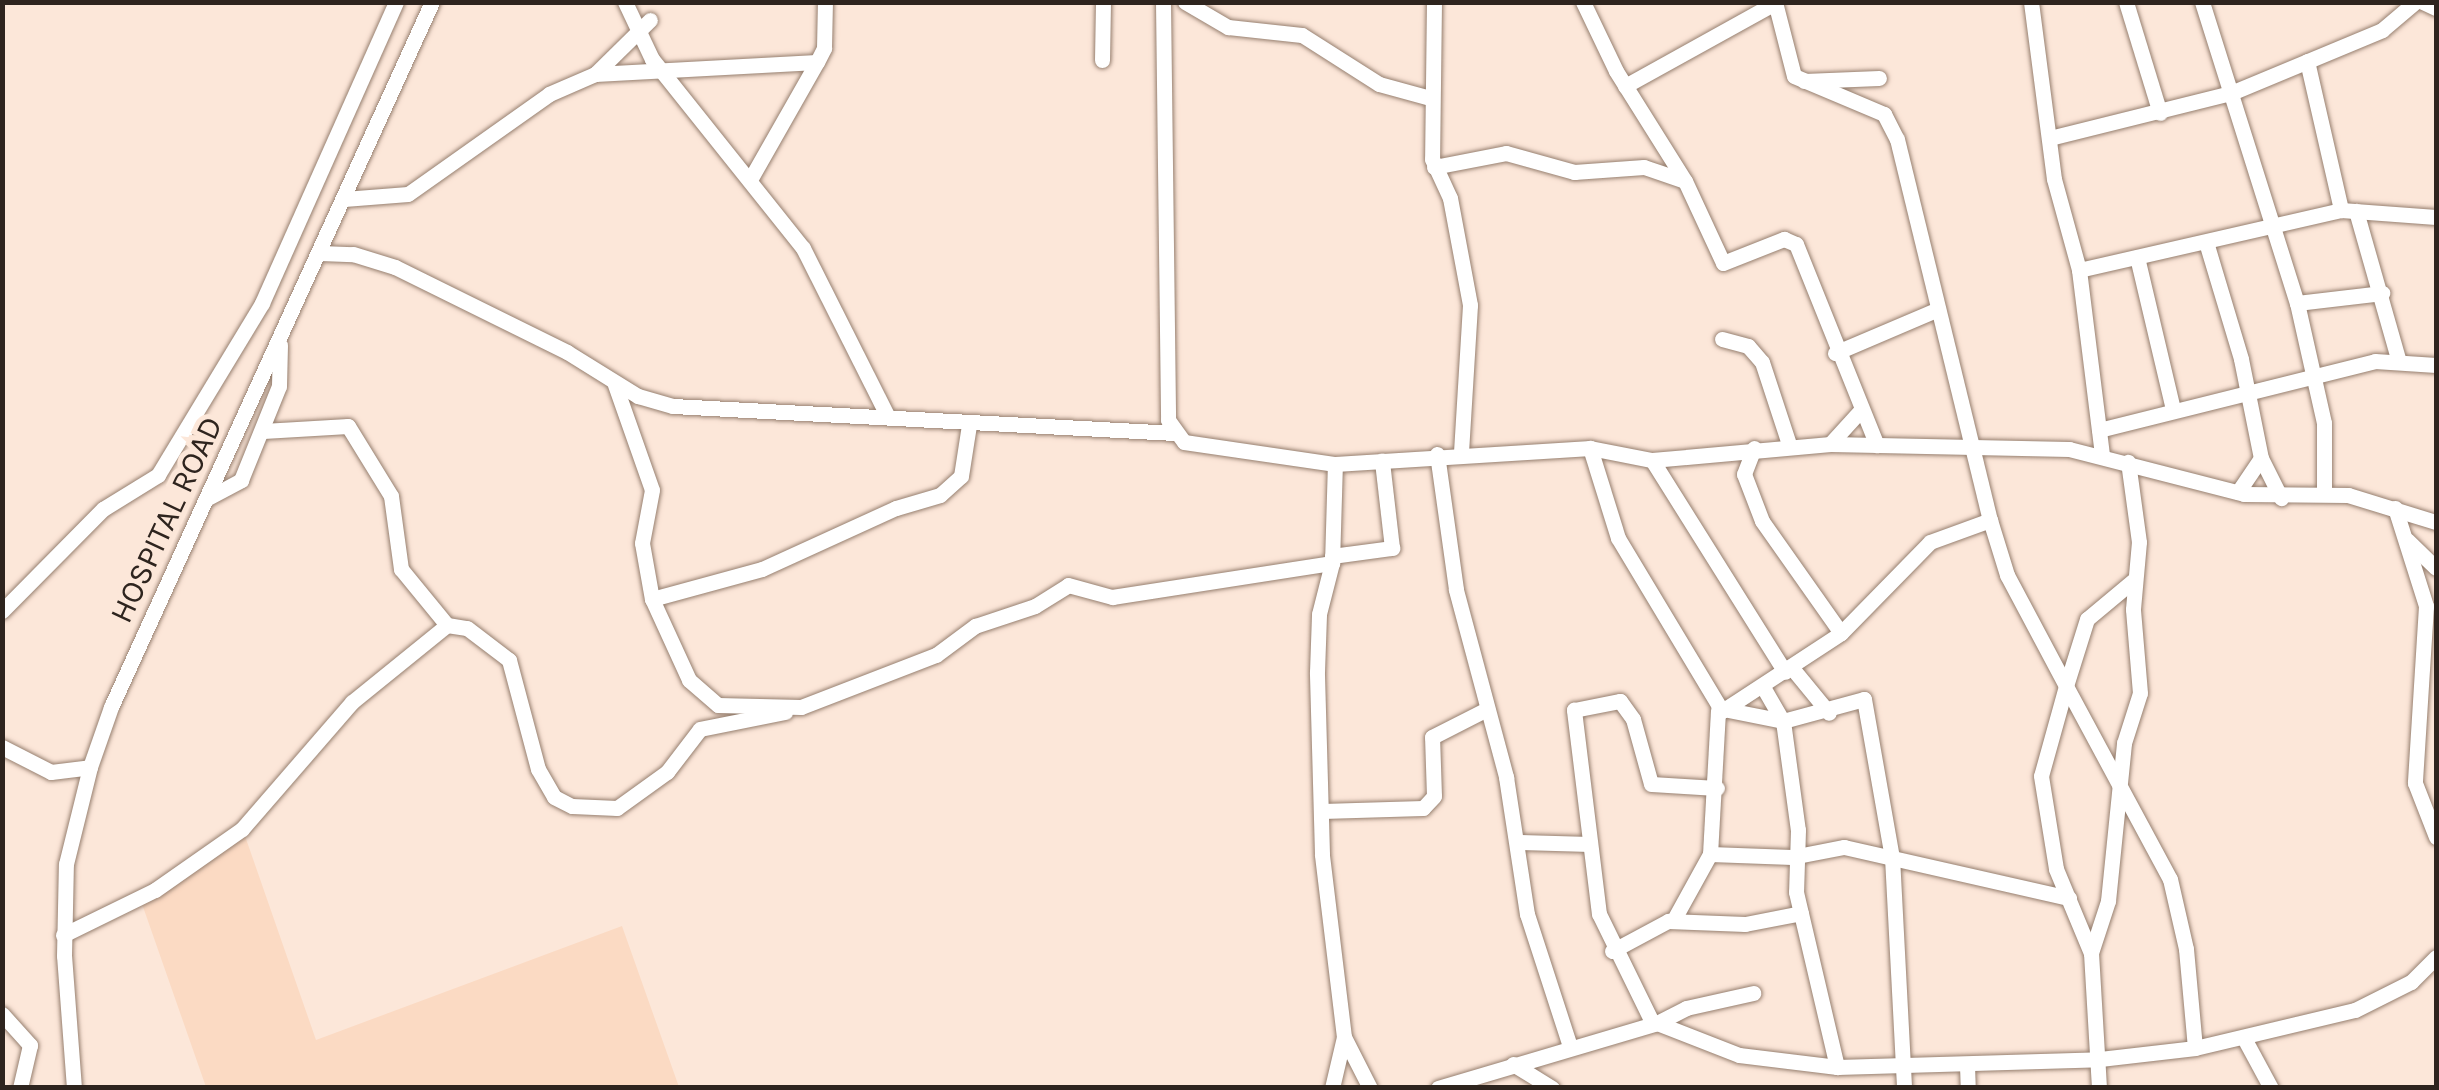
<!DOCTYPE html>
<html>
<head>
<meta charset="utf-8">
<style>
	body { margin:0 }
	#map { position:relative; width:2439px; height:1090px; overflow:hidden; background:#fce7d9; font-family:Karla,sans-serif }
	div>[style] { position:absolute }
	.built>* { inset:0; background:#fbdac3 }
	.roads { filter:drop-shadow(0 0 2px #967f6f) drop-shadow(0 0 2px #967f6f) }
	.minor>* { height:15px; margin:-7.5px; padding:0 7.5px; transform-origin:7.5px; border-radius:7.5px; background:#fff }
	span { translate:-50% -50%; white-space:nowrap; text-align:center; line-height:1.15; -webkit-text-stroke:10px #fce7d9; paint-order:stroke }
	.street-label { font-size:32px; color:#2e241e }
	.frame { position:absolute; inset:0; border:5px solid #2e241e; pointer-events:none }
</style>
</head>
<body>
<div id="map">
	<div class="built">
		<i style="clip-path:polygon(245px 836px,316px 1040px,622px 926px,679px 1087px,206px 1087px,141px 901px)"></i>
	</div>
	<div class="roads">
		<div class="minor">
			<i style="left:625px;top:2px;width:63px;rotate:64.7deg"></i>
			<i style="left:652px;top:59px;width:242px;rotate:51.4deg"></i>
			<i style="left:803px;top:248px;width:189px;rotate:63.3deg"></i>
			<i style="left:1163px;top:2px;width:418px;rotate:89.3deg"></i>
			<i style="left:1168px;top:420px;width:27px;rotate:54deg"></i>
			<i style="left:1184px;top:442px;width:153px;rotate:8.3deg"></i>
			<i style="left:1335px;top:464px;width:256px;rotate:-3.6deg"></i>
			<i style="left:1590px;top:448px;width:63px;rotate:11deg"></i>
			<i style="left:1652px;top:460px;width:179px;rotate:-5.1deg"></i>
			<i style="left:1830px;top:444px;width:239px;rotate:1.2deg"></i>
			<i style="left:2069px;top:449px;width:181px;rotate:14.4deg"></i>
			<i style="left:2244px;top:494px;width:104px;rotate:0.6deg"></i>
			<i style="left:2348px;top:495px;width:92px;rotate:17.1deg"></i>
			<i style="left:1185px;top:2px;width:50px;rotate:30.2deg"></i>
			<i style="left:1228px;top:27px;width:74px;rotate:6.2deg"></i>
			<i style="left:1302px;top:35px;width:91px;rotate:32.5deg"></i>
			<i style="left:1379px;top:84px;width:53px;rotate:15.4deg"></i>
			<i style="left:1434px;top:2px;width:157px;rotate:90.7deg"></i>
			<i style="left:1432px;top:159px;width:43px;rotate:65.2deg"></i>
			<i style="left:1450px;top:198px;width:109px;rotate:79.4deg"></i>
			<i style="left:1470px;top:305px;width:147px;rotate:93.5deg"></i>
			<i style="left:1583px;top:2px;width:76px;rotate:64.4deg"></i>
			<i style="left:1616px;top:71px;width:130px;rotate:57.9deg"></i>
			<i style="left:1685px;top:181px;width:90px;rotate:65.1deg"></i>
			<i style="left:1723px;top:263px;width:66px;rotate:-21.5deg"></i>
			<i style="left:1784px;top:239px;width:13px;rotate:23deg"></i>
			<i style="left:1796px;top:244px;width:217px;rotate:68.1deg"></i>
			<i style="left:1775px;top:2px;width:76px;rotate:75.6deg"></i>
			<i style="left:1794px;top:76px;width:98px;rotate:22.9deg"></i>
			<i style="left:1884px;top:114px;width:28px;rotate:63deg"></i>
			<i style="left:1897px;top:139px;width:392px;rotate:76.3deg"></i>
			<i style="left:1990px;top:520px;width:58px;rotate:72.8deg"></i>
			<i style="left:2007px;top:575px;width:126px;rotate:62deg"></i>
			<i style="left:2066px;top:686px;width:93px;rotate:105.5deg"></i>
			<i style="left:2041px;top:776px;width:94px;rotate:80.8deg"></i>
			<i style="left:2056px;top:869px;width:91px;rotate:67.4deg"></i>
			<i style="left:2091px;top:953px;width:135px;rotate:86.6deg"></i>
			<i style="left:2031px;top:2px;width:178px;rotate:82.6deg"></i>
			<i style="left:2054px;top:179px;width:94px;rotate:74.6deg"></i>
			<i style="left:2079px;top:270px;width:185px;rotate:82.9deg"></i>
			<i style="left:2126px;top:2px;width:116px;rotate:73deg"></i>
			<i style="left:2202px;top:2px;width:316px;rotate:72.5deg"></i>
			<i style="left:2297px;top:303px;width:123px;rotate:77.3deg"></i>
			<i style="left:2324px;top:423px;width:71px;rotate:90deg"></i>
			<i style="left:2423px;top:2px;width:14px;rotate:25deg"></i>
			<i style="left:1102px;top:60px;width:58px;rotate:-89deg"></i>
			<i style="left:2307px;top:61px;width:153px;rotate:77.1deg"></i>
			<i style="left:595px;top:74px;width:77px;rotate:-44.5deg"></i>
			<i style="left:1804px;top:81px;width:75px;rotate:-2.3deg"></i>
			<i style="left:1625px;top:86px;width:171px;rotate:-29deg"></i>
			<i style="left:2050px;top:138px;width:187px;rotate:-14deg"></i>
			<i style="left:2231px;top:93px;width:164px;rotate:-22.6deg"></i>
			<i style="left:2382px;top:30px;width:43px;rotate:-40.3deg"></i>
			<i style="left:1434px;top:167px;width:73px;rotate:-11deg"></i>
			<i style="left:1506px;top:153px;width:71px;rotate:15.6deg"></i>
			<i style="left:1574px;top:172px;width:70px;rotate:-4.1deg"></i>
			<i style="left:1644px;top:167px;width:43px;rotate:18.9deg"></i>
			<i style="left:751px;top:178px;width:133px;rotate:-60.4deg"></i>
			<i style="left:344px;top:199px;width:64px;rotate:-4.5deg"></i>
			<i style="left:408px;top:194px;width:173px;rotate:-35.3deg"></i>
			<i style="left:549px;top:94px;width:50px;rotate:-23.5deg"></i>
			<i style="left:595px;top:74px;width:222px;rotate:-3.1deg"></i>
			<i style="left:817px;top:62px;width:16px;rotate:-63deg"></i>
			<i style="left:824px;top:48px;width:46px;rotate:-88.8deg"></i>
			<i style="left:2356px;top:211px;width:153px;rotate:74.1deg"></i>
			<i style="left:2206px;top:242px;width:122px;rotate:73.3deg"></i>
			<i style="left:2241px;top:359px;width:101px;rotate:78.6deg"></i>
			<i style="left:2261px;top:458px;width:45px;rotate:63.4deg"></i>
			<i style="left:320px;top:253px;width:33px;rotate:2deg"></i>
			<i style="left:353px;top:254px;width:44px;rotate:17.2deg"></i>
			<i style="left:395px;top:267px;width:192px;rotate:26.3deg"></i>
			<i style="left:567px;top:352px;width:84px;rotate:31.8deg"></i>
			<i style="left:638px;top:396px;width:36px;rotate:16deg"></i>
			<i style="left:673px;top:406px;width:502px;rotate:3.08deg"></i>
			<i style="left:2137px;top:257px;width:156px;rotate:76.7deg"></i>
			<i style="left:2079px;top:270px;width:269px;rotate:-12.9deg"></i>
			<i style="left:2341px;top:210px;width:95px;rotate:4.2deg"></i>
			<i style="left:2297px;top:303px;width:86px;rotate:-6.7deg"></i>
			<i style="left:1722px;top:339px;width:27px;rotate:15deg"></i>
			<i style="left:1748px;top:346px;width:21px;rotate:49deg"></i>
			<i style="left:1762px;top:362px;width:89px;rotate:71.8deg"></i>
			<i style="left:1835px;top:353px;width:112px;rotate:-23.1deg"></i>
			<i style="left:614px;top:382px;width:114px;rotate:70.6deg"></i>
			<i style="left:652px;top:490px;width:54px;rotate:100.7deg"></i>
			<i style="left:642px;top:543px;width:57px;rotate:79.9deg"></i>
			<i style="left:652px;top:599px;width:89px;rotate:65.4deg"></i>
			<i style="left:689px;top:680px;width:38px;rotate:41deg"></i>
			<i style="left:718px;top:705px;width:83px;rotate:1.4deg"></i>
			<i style="left:801px;top:707px;width:145px;rotate:-21.1deg"></i>
			<i style="left:936px;top:655px;width:49px;rotate:-36.6deg"></i>
			<i style="left:975px;top:626px;width:63px;rotate:-18.4deg"></i>
			<i style="left:1035px;top:606px;width:39px;rotate:-32deg"></i>
			<i style="left:1068px;top:585px;width:46px;rotate:15.3deg"></i>
			<i style="left:1112px;top:597px;width:223px;rotate:-8.8deg"></i>
			<i style="left:2099px;top:430px;width:284px;rotate:-14deg"></i>
			<i style="left:2375px;top:361px;width:61px;rotate:3.8deg"></i>
			<i style="left:263px;top:431px;width:85px;rotate:-3.4deg"></i>
			<i style="left:348px;top:426px;width:82px;rotate:58.4deg"></i>
			<i style="left:391px;top:496px;width:74px;rotate:82.2deg"></i>
			<i style="left:401px;top:569px;width:72px;rotate:50.6deg"></i>
			<i style="left:1830px;top:444px;width:45px;rotate:-47.7deg"></i>
			<i style="left:1590px;top:448px;width:94px;rotate:72.7deg"></i>
			<i style="left:1618px;top:538px;width:202px;rotate:59deg"></i>
			<i style="left:1722px;top:711px;width:142px;rotate:-33.2deg"></i>
			<i style="left:1841px;top:633px;width:127px;rotate:-45.6deg"></i>
			<i style="left:1930px;top:542px;width:64px;rotate:-20.1deg"></i>
			<i style="left:1754px;top:448px;width:28px;rotate:111deg"></i>
			<i style="left:1744px;top:474px;width:50px;rotate:69deg"></i>
			<i style="left:1762px;top:521px;width:137px;rotate:54.8deg"></i>
			<i style="left:1437px;top:454px;width:137px;rotate:82deg"></i>
			<i style="left:1456px;top:590px;width:194px;rotate:75deg"></i>
			<i style="left:1506px;top:777px;width:139px;rotate:81.3deg"></i>
			<i style="left:1527px;top:914px;width:139px;rotate:72deg"></i>
			<i style="left:1652px;top:460px;width:250px;rotate:57.9deg"></i>
			<i style="left:2238px;top:492px;width:41px;rotate:-55.9deg"></i>
			<i style="left:206px;top:499px;width:40px;rotate:-28deg"></i>
			<i style="left:241px;top:480px;width:101px;rotate:-68deg"></i>
			<i style="left:279px;top:386px;width:41px;rotate:-88.6deg"></i>
			<i style="left:2395px;top:508px;width:103px;rotate:72.4deg"></i>
			<i style="left:2426px;top:606px;width:177px;rotate:93.6deg"></i>
			<i style="left:2415px;top:783px;width:58px;rotate:68.7deg"></i>
			<i style="left:2407px;top:540px;width:40px;rotate:44deg"></i>
			<i style="left:1332px;top:556px;width:61px;rotate:-7.6deg"></i>
			<i style="left:1392px;top:548px;width:88px;rotate:-96.6deg"></i>
			<i style="left:2135px;top:579px;width:62px;rotate:140.2deg"></i>
			<i style="left:2087px;top:619px;width:70px;rotate:107.4deg"></i>
			<i style="left:2066px;top:686px;width:219px;rotate:61.7deg"></i>
			<i style="left:2170px;top:879px;width:72px;rotate:77.1deg"></i>
			<i style="left:2186px;top:949px;width:99px;rotate:84.8deg"></i>
			<i style="left:652px;top:599px;width:114px;rotate:-15.3deg"></i>
			<i style="left:762px;top:569px;width:147px;rotate:-24.5deg"></i>
			<i style="left:896px;top:508px;width:46px;rotate:-16.5deg"></i>
			<i style="left:940px;top:495px;width:28px;rotate:-42deg"></i>
			<i style="left:961px;top:476px;width:52px;rotate:-81.1deg"></i>
			<i style="left:2px;top:611px;width:144px;rotate:-45.3deg"></i>
			<i style="left:103px;top:509px;width:65px;rotate:-31.7deg"></i>
			<i style="left:158px;top:475px;width:201px;rotate:-58.8deg"></i>
			<i style="left:262px;top:303px;width:329px;rotate:-66deg"></i>
			<i style="left:447px;top:625px;width:20px;rotate:9deg"></i>
			<i style="left:467px;top:628px;width:53px;rotate:37.3deg"></i>
			<i style="left:509px;top:660px;width:113px;rotate:75.1deg"></i>
			<i style="left:538px;top:769px;width:32px;rotate:60deg"></i>
			<i style="left:554px;top:797px;width:20px;rotate:27deg"></i>
			<i style="left:572px;top:806px;width:45px;rotate:2.5deg"></i>
			<i style="left:617px;top:808px;width:62px;rotate:-35.8deg"></i>
			<i style="left:667px;top:772px;width:54px;rotate:-52.5deg"></i>
			<i style="left:700px;top:729px;width:87px;rotate:-11.3deg"></i>
			<i style="left:1792px;top:668px;width:58px;rotate:50.6deg"></i>
			<i style="left:1763px;top:687px;width:39px;rotate:60deg"></i>
			<i style="left:1783px;top:721px;width:110px;rotate:82.2deg"></i>
			<i style="left:1798px;top:830px;width:62px;rotate:91.8deg"></i>
			<i style="left:1796px;top:892px;width:180px;rotate:76.8deg"></i>
			<i style="left:1728px;top:710px;width:56px;rotate:11.3deg"></i>
			<i style="left:1783px;top:721px;width:84px;rotate:-15.2deg"></i>
			<i style="left:1864px;top:699px;width:160px;rotate:80deg"></i>
			<i style="left:1892px;top:857px;width:231px;rotate:87deg"></i>
			<i style="left:2px;top:747px;width:55px;rotate:27deg"></i>
			<i style="left:51px;top:772px;width:39px;rotate:-7deg"></i>
			<i style="left:1322px;top:811px;width:101px;rotate:-1.7deg"></i>
			<i style="left:1423px;top:808px;width:16px;rotate:-47deg"></i>
			<i style="left:1434px;top:796px;width:59px;rotate:-91.9deg"></i>
			<i style="left:1432px;top:737px;width:62px;rotate:-27deg"></i>
			<i style="left:1520px;top:842px;width:70px;rotate:1.6deg"></i>
			<i style="left:1710px;top:854px;width:82px;rotate:2.1deg"></i>
			<i style="left:1792px;top:857px;width:53px;rotate:-10.9deg"></i>
			<i style="left:1844px;top:847px;width:231px;rotate:12.8deg"></i>
			<i style="left:1673px;top:921px;width:77px;rotate:-61.1deg"></i>
			<i style="left:1710px;top:854px;width:144px;rotate:-86.8deg"></i>
			<i style="left:63px;top:935px;width:102px;rotate:-26.1deg"></i>
			<i style="left:155px;top:890px;width:106px;rotate:-35deg"></i>
			<i style="left:242px;top:829px;width:168px;rotate:-49.1deg"></i>
			<i style="left:352px;top:702px;width:122px;rotate:-39deg"></i>
			<i style="left:1612px;top:951px;width:64px;rotate:-28.2deg"></i>
			<i style="left:1668px;top:921px;width:77px;rotate:2.2deg"></i>
			<i style="left:1745px;top:924px;width:57px;rotate:-11.1deg"></i>
			<i style="left:2091px;top:953px;width:55px;rotate:-71.9deg"></i>
			<i style="left:2108px;top:901px;width:159px;rotate:-84.2deg"></i>
			<i style="left:2124px;top:743px;width:52px;rotate:-72.3deg"></i>
			<i style="left:2140px;top:693px;width:84px;rotate:-94.8deg"></i>
			<i style="left:2133px;top:609px;width:67px;rotate:-84.9deg"></i>
			<i style="left:2139px;top:542px;width:81px;rotate:-97.8deg"></i>
			<i style="left:2px;top:1014px;width:42px;rotate:47.9deg"></i>
			<i style="left:30px;top:1045px;width:44px;rotate:103.1deg"></i>
			<i style="left:1657px;top:1023px;width:33px;rotate:-27deg"></i>
			<i style="left:1686px;top:1008px;width:69px;rotate:-12.6deg"></i>
			<i style="left:1653px;top:1024px;width:123px;rotate:-116.1deg"></i>
			<i style="left:1599px;top:914px;width:206px;rotate:-97deg"></i>
			<i style="left:1574px;top:710px;width:47px;rotate:-11.1deg"></i>
			<i style="left:1620px;top:701px;width:22px;rotate:54deg"></i>
			<i style="left:1633px;top:719px;width:67px;rotate:74.5deg"></i>
			<i style="left:1651px;top:784px;width:66px;rotate:3.5deg"></i>
			<i style="left:1344px;top:1037px;width:57px;rotate:63deg"></i>
			<i style="left:2245px;top:1040px;width:55px;rotate:61.6deg"></i>
			<i style="left:1513px;top:1064px;width:46px;rotate:31.6deg"></i>
			<i style="left:1967px;top:1065px;width:23px;rotate:88deg"></i>
			<i style="left:74px;top:1088px;width:132px;rotate:-94.3deg"></i>
			<i style="left:64px;top:956px;width:92px;rotate:-88.8deg"></i>
			<i style="left:66px;top:864px;width:100px;rotate:-76.1deg"></i>
			<i style="left:90px;top:767px;width:64px;rotate:-70.7deg"></i>
			<i style="left:111px;top:707px;width:775px;rotate:-65.52deg"></i>
			<i style="left:1332px;top:1088px;width:52px;rotate:-76.8deg"></i>
			<i style="left:1344px;top:1037px;width:184px;rotate:-96.9deg"></i>
			<i style="left:1322px;top:854px;width:182px;rotate:-91.6deg"></i>
			<i style="left:1317px;top:672px;width:58px;rotate:-88deg"></i>
			<i style="left:1319px;top:614px;width:53px;rotate:-75.7deg"></i>
			<i style="left:1332px;top:563px;width:99px;rotate:-88.3deg"></i>
			<i style="left:1438px;top:1088px;width:228px;rotate:-16.5deg"></i>
			<i style="left:1657px;top:1023px;width:88px;rotate:21.3deg"></i>
			<i style="left:1739px;top:1055px;width:99px;rotate:7deg"></i>
			<i style="left:1837px;top:1067px;width:263px;rotate:-1.7deg"></i>
			<i style="left:2100px;top:1059px;width:96px;rotate:-6.6deg"></i>
			<i style="left:2195px;top:1048px;width:164px;rotate:-13.4deg"></i>
			<i style="left:2355px;top:1010px;width:63px;rotate:-26.6deg"></i>
			<i style="left:2411px;top:982px;width:35px;rotate:-45deg"></i>
		</div>
	</div>
	<div class="street-label">
		<span style="left:167px;top:520px;rotate:-65deg">HOSPITAL ROAD</span>
	</div>
	<div class="frame"></div>
</div>
</body>
</html>
